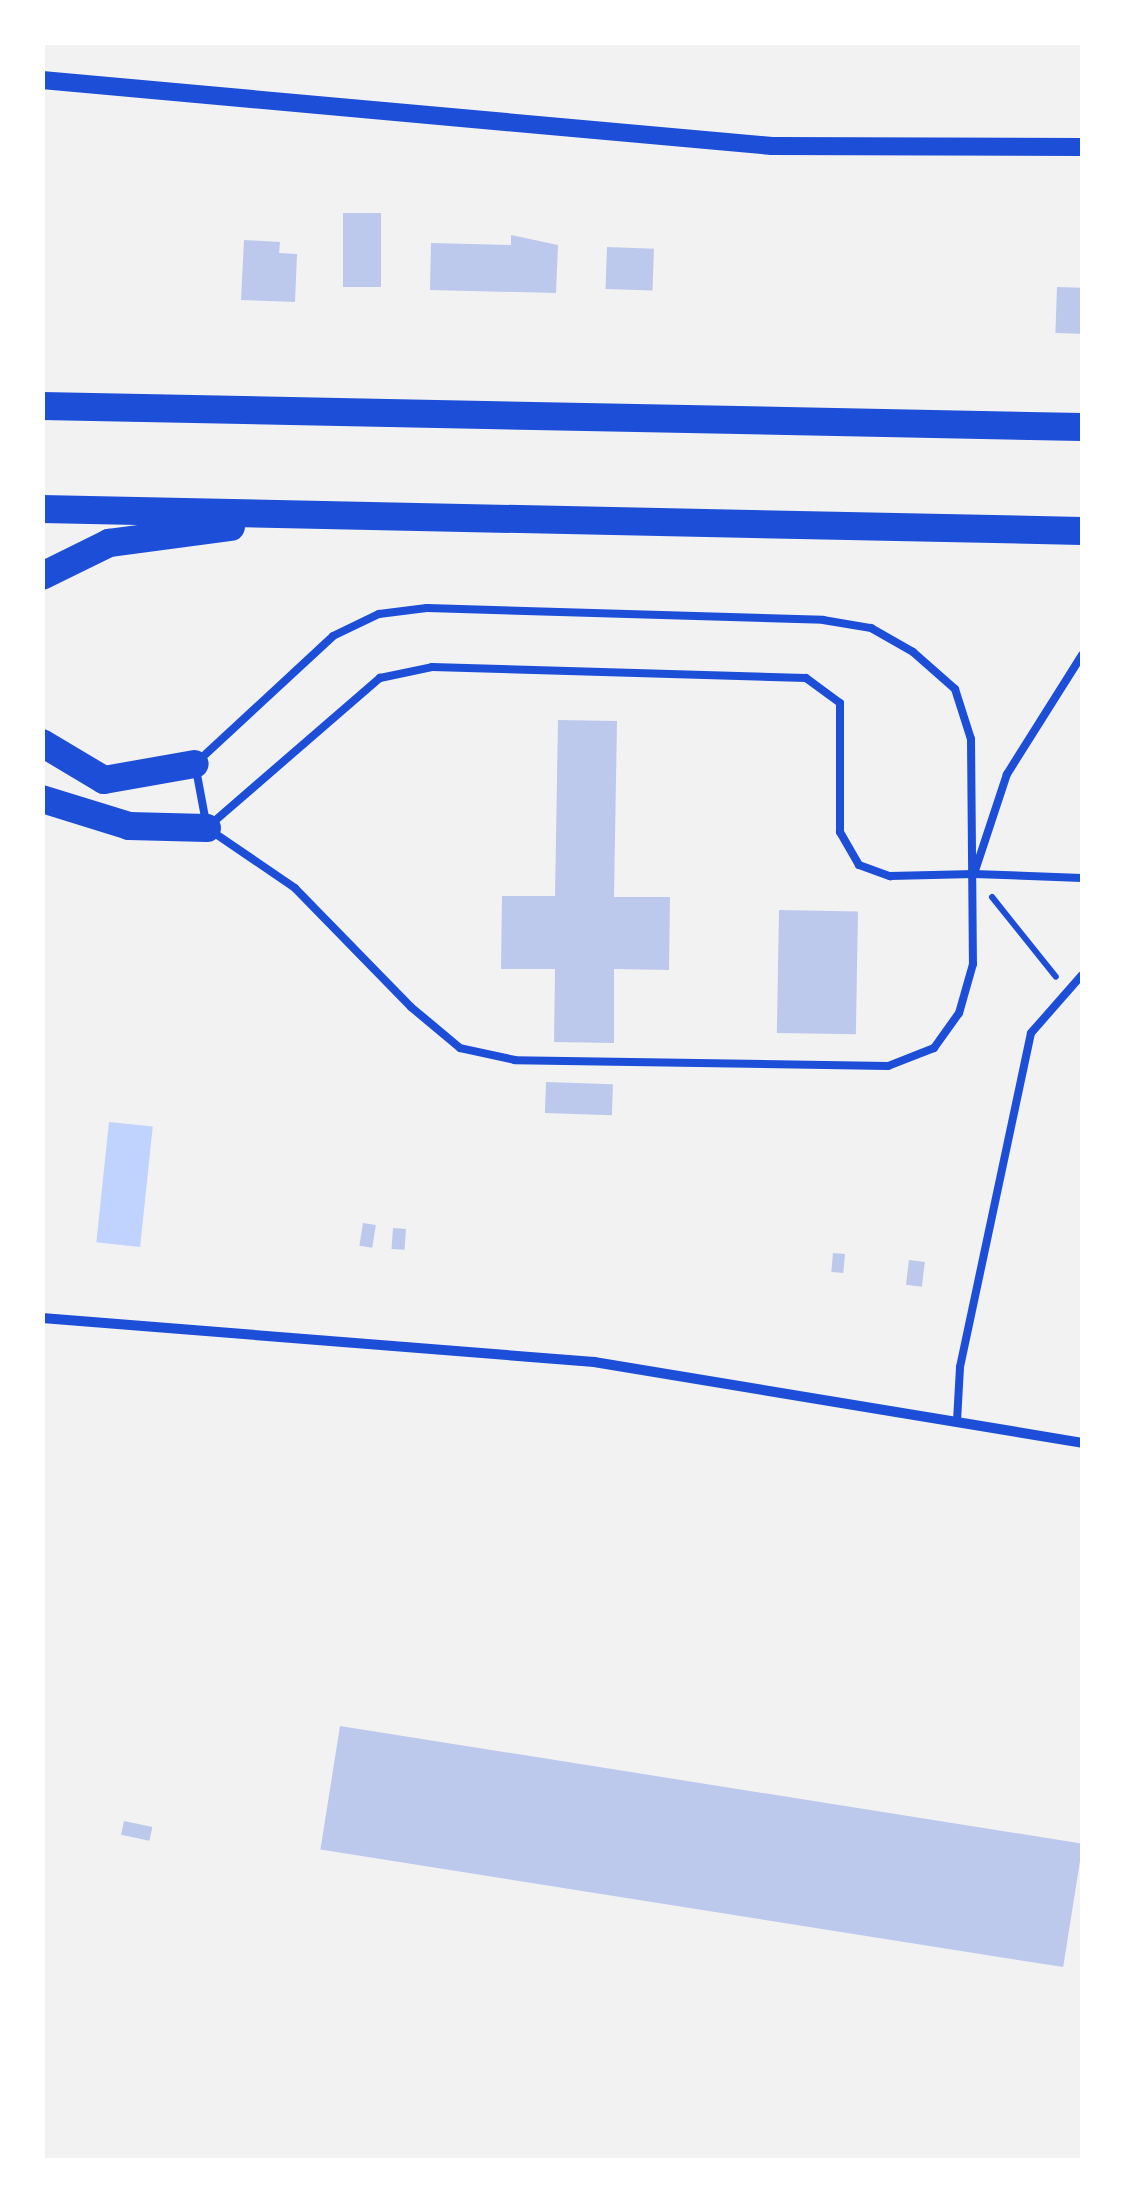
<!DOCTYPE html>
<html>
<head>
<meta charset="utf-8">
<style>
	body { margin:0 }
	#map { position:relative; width:1125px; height:2203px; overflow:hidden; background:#f2f2f2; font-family:"Titillium Web",sans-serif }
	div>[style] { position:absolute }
	.water>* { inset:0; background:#bfd3fe; transform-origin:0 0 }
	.building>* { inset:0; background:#bdc9ec; transform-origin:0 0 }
	.path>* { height:6px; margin:-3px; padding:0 3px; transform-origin:3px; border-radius:3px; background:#1d4ed8 }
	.service>* { height:8px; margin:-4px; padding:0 4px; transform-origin:4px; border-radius:4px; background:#1d4ed8 }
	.minor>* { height:10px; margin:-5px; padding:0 5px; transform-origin:5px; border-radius:5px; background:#1d4ed8 }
	.tertiary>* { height:18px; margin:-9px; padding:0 9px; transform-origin:9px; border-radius:9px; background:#1d4ed8 }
	.motorway>* { height:28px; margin:-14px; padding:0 14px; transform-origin:14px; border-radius:14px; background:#1d4ed8 }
	span { translate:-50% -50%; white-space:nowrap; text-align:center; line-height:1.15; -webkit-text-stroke:10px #fff; paint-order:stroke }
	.frame { position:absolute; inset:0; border:45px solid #fff; pointer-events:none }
</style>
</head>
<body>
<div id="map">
	<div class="water">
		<i style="left:109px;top:1122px;width:44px;height:121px;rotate:6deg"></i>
	</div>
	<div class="building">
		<i style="left:343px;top:213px;width:38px;height:74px"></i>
		<i style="clip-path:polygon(511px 235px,558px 245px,556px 293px,430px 290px,431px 243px,511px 245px)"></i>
		<i style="clip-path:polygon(244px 240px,280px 242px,279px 253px,297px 254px,295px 302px,241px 300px)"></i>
		<i style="left:607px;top:247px;width:47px;height:42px;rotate:2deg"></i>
		<i style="left:1057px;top:287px;width:25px;height:46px;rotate:2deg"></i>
		<i style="clip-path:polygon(558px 720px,617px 721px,614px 897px,670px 897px,669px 970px,614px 969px,614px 1043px,554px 1042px,555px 969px,501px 969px,502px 896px,555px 896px)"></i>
		<i style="left:779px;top:910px;width:79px;height:123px;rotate:1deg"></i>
		<i style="left:546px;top:1082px;width:67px;height:31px;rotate:2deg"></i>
		<i style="left:363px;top:1223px;width:13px;height:23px;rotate:9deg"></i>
		<i style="left:393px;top:1228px;width:13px;height:21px;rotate:4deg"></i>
		<i style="left:833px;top:1253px;width:12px;height:19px;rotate:5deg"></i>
		<i style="left:909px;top:1260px;width:16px;height:25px;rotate:7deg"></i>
		<i style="left:340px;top:1726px;width:752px;height:125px;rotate:9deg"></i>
		<i style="left:124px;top:1821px;width:29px;height:14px;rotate:12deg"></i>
	</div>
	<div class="path">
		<i style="left:992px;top:897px;width:102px;rotate:51.3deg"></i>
	</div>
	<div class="service">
		<i style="left:427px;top:608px;width:396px;rotate:1.7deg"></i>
		<i style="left:823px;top:620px;width:49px;rotate:9.5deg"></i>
		<i style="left:871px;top:628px;width:48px;rotate:29.7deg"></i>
		<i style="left:913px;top:652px;width:56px;rotate:41.4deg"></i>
		<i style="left:955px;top:689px;width:52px;rotate:72.3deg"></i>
		<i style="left:971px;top:739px;width:225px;rotate:89.5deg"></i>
		<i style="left:973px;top:964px;width:51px;rotate:105.9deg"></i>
		<i style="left:959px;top:1013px;width:43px;rotate:125.5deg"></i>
		<i style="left:934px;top:1048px;width:49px;rotate:158.6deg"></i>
		<i style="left:888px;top:1066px;width:373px;rotate:-179.1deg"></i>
		<i style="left:515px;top:1060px;width:56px;rotate:-167.7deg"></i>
		<i style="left:460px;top:1048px;width:64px;rotate:-140.1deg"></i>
		<i style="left:411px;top:1007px;width:166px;rotate:-134.3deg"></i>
		<i style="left:295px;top:888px;width:107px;rotate:-145.7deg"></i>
		<i style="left:207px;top:828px;width:65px;rotate:-100.6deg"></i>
		<i style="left:195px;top:764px;width:188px;rotate:-42.8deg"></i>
		<i style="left:333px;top:636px;width:51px;rotate:-25.6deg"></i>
		<i style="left:379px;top:614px;width:48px;rotate:-7.1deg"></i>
		<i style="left:1082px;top:655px;width:141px;rotate:122.2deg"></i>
		<i style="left:1007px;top:774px;width:105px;rotate:108.3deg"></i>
		<i style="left:974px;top:874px;width:108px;rotate:2.1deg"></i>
		<i style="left:210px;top:825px;width:225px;rotate:-40.9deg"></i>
		<i style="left:380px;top:678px;width:53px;rotate:-11.9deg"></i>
		<i style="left:432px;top:667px;width:374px;rotate:1.7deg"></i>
		<i style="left:806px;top:678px;width:42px;rotate:36.3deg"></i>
		<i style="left:840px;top:703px;width:129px;rotate:90deg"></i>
		<i style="left:840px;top:832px;width:38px;rotate:60deg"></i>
		<i style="left:859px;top:865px;width:33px;rotate:20deg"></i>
		<i style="left:890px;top:876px;width:84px;rotate:-1.4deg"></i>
		<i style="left:957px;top:1421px;width:54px;rotate:-86.8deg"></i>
		<i style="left:960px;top:1367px;width:341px;rotate:-78deg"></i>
		<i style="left:1031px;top:1033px;width:77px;rotate:-48.7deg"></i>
	</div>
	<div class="minor">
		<i style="left:42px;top:1318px;width:554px;rotate:4.56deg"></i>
		<i style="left:594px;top:1362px;width:495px;rotate:9.4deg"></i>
	</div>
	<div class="tertiary">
		<i style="left:42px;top:80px;width:733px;rotate:5.17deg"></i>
		<i style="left:772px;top:146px;width:310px;rotate:0.2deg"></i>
	</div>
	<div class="motorway">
		<i style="left:42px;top:406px;width:1040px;rotate:1.16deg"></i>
		<i style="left:42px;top:509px;width:1040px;rotate:1.21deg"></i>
		<i style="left:42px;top:576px;width:75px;rotate:-26.2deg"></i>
		<i style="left:109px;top:543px;width:123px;rotate:-7.5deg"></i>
		<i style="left:42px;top:743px;width:72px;rotate:30.8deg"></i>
		<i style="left:104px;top:780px;width:92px;rotate:-10deg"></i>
		<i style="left:42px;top:799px;width:91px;rotate:17.2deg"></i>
		<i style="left:129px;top:826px;width:78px;rotate:1.5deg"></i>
	</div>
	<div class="frame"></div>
</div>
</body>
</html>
